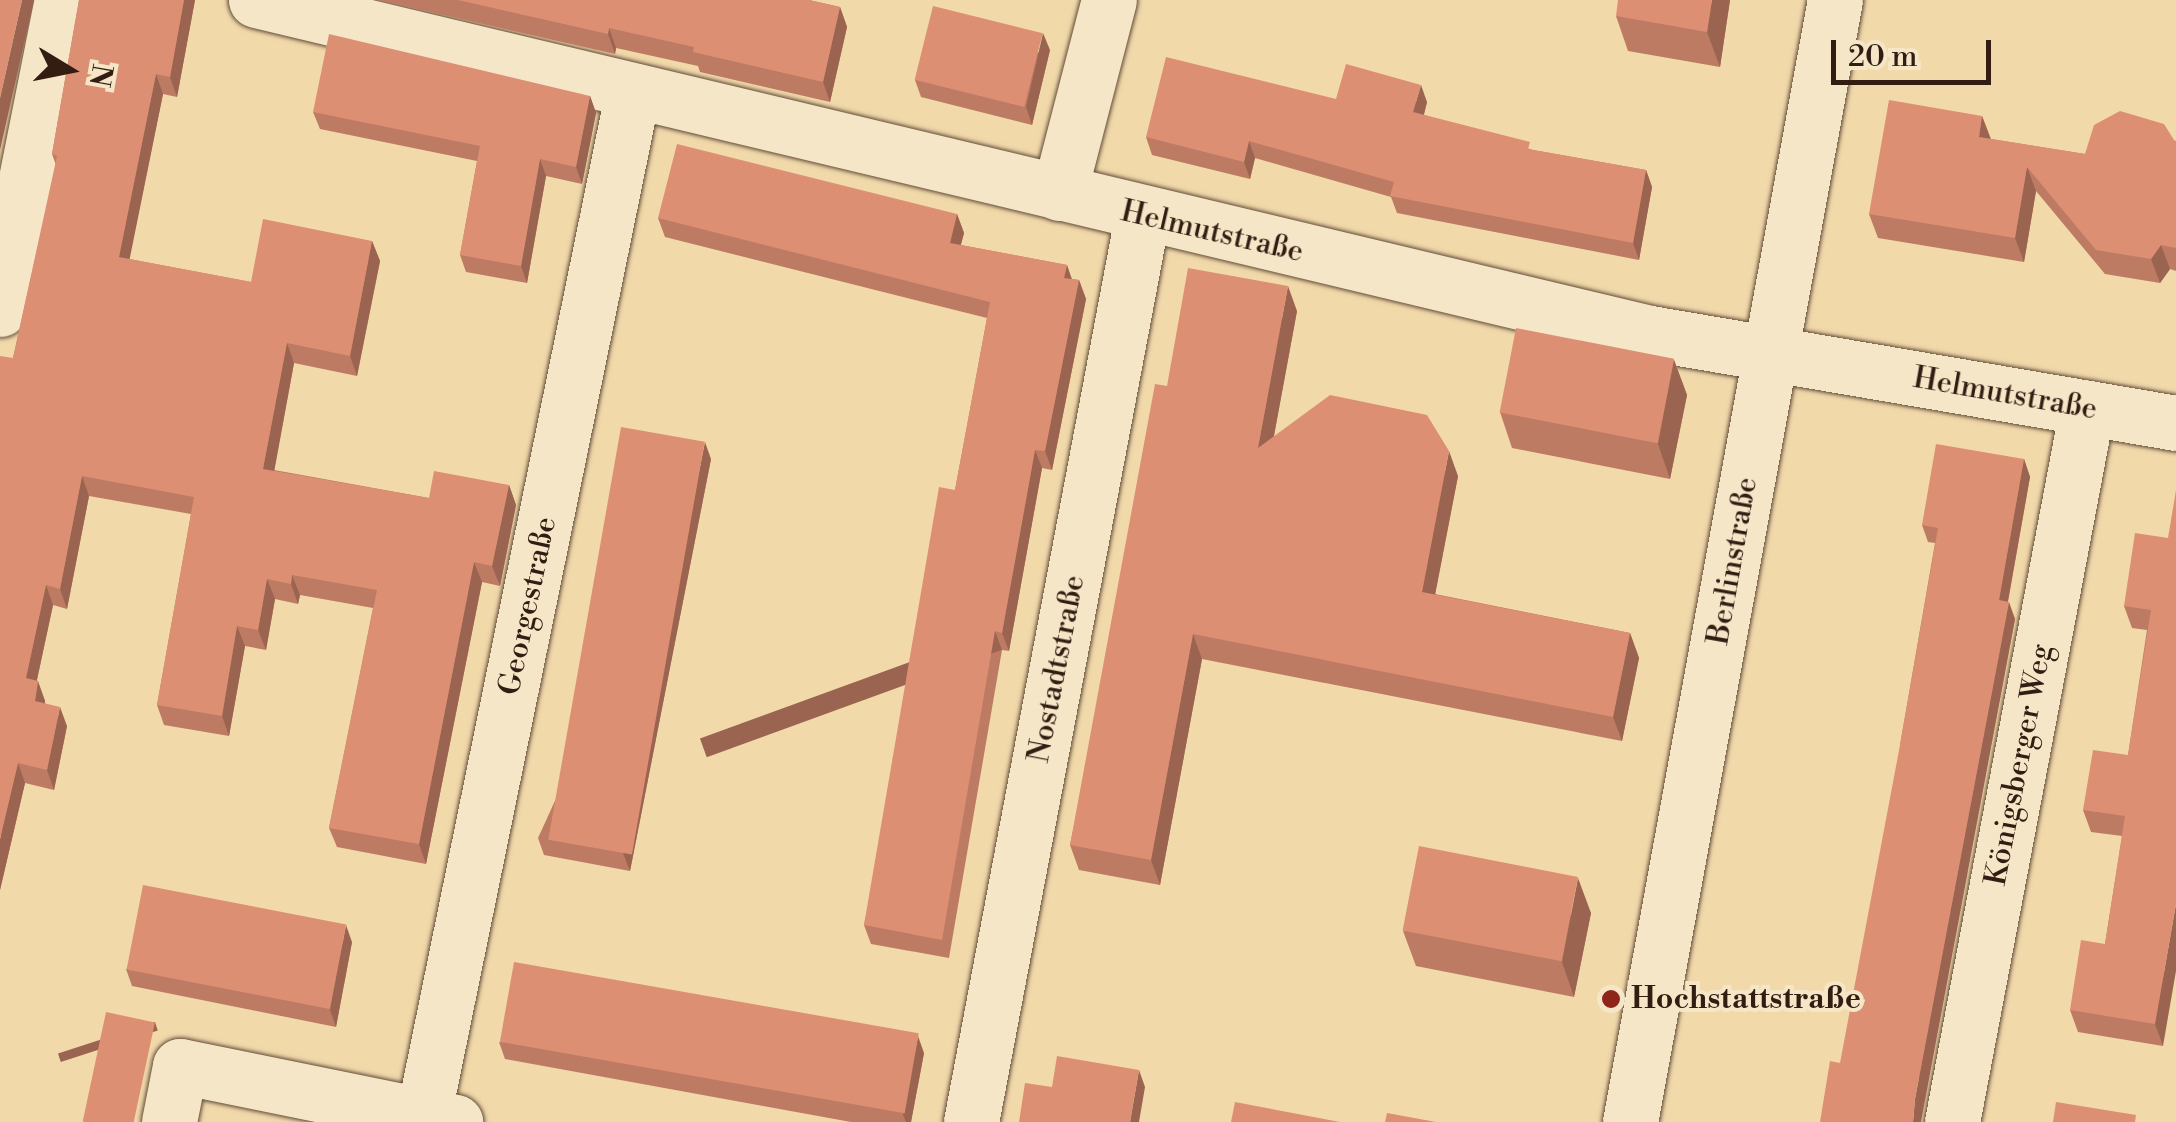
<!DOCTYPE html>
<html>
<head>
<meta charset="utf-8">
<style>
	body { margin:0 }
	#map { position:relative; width:2176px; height:1122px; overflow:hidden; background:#f1d9aa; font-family:"Libre Bodoni",serif }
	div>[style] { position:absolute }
	.roads { filter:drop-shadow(0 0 2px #624c39) drop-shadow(0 0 2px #624c39) }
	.street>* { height:55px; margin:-27.5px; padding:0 27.5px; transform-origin:27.5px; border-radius:27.5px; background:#f6e6c8 }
	.wall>* { inset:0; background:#be7b64 }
	.shaded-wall>* { inset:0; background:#9b6451; transform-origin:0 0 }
	.building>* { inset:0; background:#dd8f74; transform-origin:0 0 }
	.dots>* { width:28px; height:28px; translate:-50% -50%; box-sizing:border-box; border:5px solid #f6e6c8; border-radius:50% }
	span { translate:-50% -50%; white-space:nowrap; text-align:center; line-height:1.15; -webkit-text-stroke:8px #f6e6c8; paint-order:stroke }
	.street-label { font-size:30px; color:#331d13 }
	.poi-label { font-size:30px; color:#331d13; font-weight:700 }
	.left { translate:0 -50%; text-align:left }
	.north { position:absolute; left:20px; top:20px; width:100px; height:100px; -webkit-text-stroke:8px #f6e6c8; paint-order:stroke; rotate:100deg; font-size:28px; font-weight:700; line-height:40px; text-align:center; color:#331d13 }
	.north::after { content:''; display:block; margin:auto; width:35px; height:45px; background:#331d13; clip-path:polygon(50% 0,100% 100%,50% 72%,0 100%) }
	.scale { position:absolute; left:1831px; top:40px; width:160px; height:45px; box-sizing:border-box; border:5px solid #331d13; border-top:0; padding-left:12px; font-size:30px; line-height:35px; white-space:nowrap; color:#331d13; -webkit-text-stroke:8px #f6e6c8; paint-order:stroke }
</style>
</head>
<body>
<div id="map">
	<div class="roads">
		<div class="street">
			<i style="left:256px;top:0;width:1433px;rotate:13.44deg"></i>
			<i style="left:1650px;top:333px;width:534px;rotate:9.71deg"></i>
			<i style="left:1059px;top:193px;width:199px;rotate:-75.5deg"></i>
			<i style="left:0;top:309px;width:315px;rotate:-78.7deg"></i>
			<i style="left:169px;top:1122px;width:57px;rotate:-78.9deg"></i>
			<i style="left:180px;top:1066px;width:281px;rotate:11.5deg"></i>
			<i style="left:422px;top:1122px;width:1053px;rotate:-78.44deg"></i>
			<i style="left:971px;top:1122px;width:921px;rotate:-79.3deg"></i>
			<i style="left:1630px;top:1122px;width:1141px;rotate:-79.65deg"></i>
			<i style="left:1952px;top:1122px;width:727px;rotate:-79.29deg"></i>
		</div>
	</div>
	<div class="wall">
		<i style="clip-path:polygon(79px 0,195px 0,177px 97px,163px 94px,129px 259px,251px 282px,372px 241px,380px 261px,357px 376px,294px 363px,274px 470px,429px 498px,509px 485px,516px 505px,500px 586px,482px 582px,426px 864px,337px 847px,329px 828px,373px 608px,300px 595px,298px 604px,275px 599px,266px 650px,245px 646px,229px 736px,164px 725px,157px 705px,191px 514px,89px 496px,67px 609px,53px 605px,37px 680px,45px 701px,45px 703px,67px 726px,54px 790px,25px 783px,0 890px,13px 358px,56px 165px,52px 154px)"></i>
		<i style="clip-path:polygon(377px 0,809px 0,840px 7px,847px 27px,830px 102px,700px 72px,698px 66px,616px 48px,615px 54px)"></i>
		<i style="clip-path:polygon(1730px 0,1720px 67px,1628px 51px,1616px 16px)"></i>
		<i style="clip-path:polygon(1050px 50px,1032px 125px,921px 97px,915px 80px)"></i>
		<i style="clip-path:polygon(590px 96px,596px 113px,582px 184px,546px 176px,527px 283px,466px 272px,460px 255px,477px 161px,320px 129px,313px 112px)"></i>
		<i style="clip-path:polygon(1336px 99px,1427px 102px,1424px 115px,1533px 150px,1646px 170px,1652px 187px,1639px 260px,1397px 213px,1391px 197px,1255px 158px,1250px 179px,1152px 155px,1146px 137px)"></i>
		<i style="clip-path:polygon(1982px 116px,1991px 139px,2085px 154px,2176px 141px,2176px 271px,2170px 269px,2160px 283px,2105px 274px,2036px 191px,2024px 262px,1878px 238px,1869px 214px)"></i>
		<i style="clip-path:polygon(957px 214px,964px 233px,961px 245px,1067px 265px,1072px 279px,1079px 280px,1086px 299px,1052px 470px,1042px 468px,1009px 651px,1002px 650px,949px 958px,871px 944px,864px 925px,955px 490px,987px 318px,665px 237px,658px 218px)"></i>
		<i style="clip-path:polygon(1297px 311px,1274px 436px,1458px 476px,1435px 594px,1630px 633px,1639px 658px,1622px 741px,1202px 659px,1160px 885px,1079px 870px,1070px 845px,1167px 386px)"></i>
		<i style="clip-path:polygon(1674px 360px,1687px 395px,1670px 479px,1512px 448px,1500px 412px)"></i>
		<i style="clip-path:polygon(711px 459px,630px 871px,544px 855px,538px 838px)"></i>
		<i style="clip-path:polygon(2024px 459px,2030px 477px,2008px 602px,2015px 619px,1921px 1116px,1900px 745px,1935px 543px,1928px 542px,1922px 525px)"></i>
		<i style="clip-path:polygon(2168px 538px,2163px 1046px,2078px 1032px,2070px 1010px,2105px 944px,2122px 836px,2091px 832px,2083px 810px,2128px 755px,2147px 630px,2132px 628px,2124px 606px)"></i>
		<i style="clip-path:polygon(1591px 913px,1574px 997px,1416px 966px,1403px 931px)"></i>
		<i style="clip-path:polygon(352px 942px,336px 1027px,132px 986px,126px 969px)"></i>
		<i style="clip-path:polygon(499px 1042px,924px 1053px,911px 1122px,851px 1122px,505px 1059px)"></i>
	</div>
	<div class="shaded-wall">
		<i style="clip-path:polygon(22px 0,34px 0,0 150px,0 98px)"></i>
		<i style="clip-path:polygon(184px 0,195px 0,177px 97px,170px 77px)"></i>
		<i style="clip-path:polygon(1712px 0,1730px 0,1720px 67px,1707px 32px)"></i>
		<i style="clip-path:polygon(840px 7px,847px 27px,830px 102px,823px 82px)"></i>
		<i style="clip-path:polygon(609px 28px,616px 48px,615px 54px,608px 34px)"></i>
		<i style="clip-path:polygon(1043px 33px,1050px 50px,1032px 125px,1026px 107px)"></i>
		<i style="clip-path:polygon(156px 74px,163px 94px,126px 277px,119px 257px)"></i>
		<i style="clip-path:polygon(1421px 85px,1427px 102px,1420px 129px,1413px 112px)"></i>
		<i style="clip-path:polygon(590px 96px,596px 113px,582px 184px,576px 167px)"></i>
		<i style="clip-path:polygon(1982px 116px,1991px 140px,1979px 137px)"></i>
		<i style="clip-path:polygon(1249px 141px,1255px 158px,1250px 179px,1244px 162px)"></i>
		<i style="clip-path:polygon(540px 159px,546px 176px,527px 283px,521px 266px)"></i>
		<i style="clip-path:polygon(2027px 167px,2036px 191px,2024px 262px,2015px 238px)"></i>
		<i style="clip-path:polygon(1646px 170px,1652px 187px,1639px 260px,1633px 243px)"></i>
		<i style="clip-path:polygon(957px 214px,964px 233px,956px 261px,950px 243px)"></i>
		<i style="clip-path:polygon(372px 241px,380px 261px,357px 376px,350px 356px)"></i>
		<i style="clip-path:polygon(2161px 245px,2170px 269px,2160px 283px,2151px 259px)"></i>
		<i style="clip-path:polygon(1067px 265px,1073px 284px,1064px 278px)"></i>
		<i style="clip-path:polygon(1079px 280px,1086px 299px,1052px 470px,1045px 451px)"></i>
		<i style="clip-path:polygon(1288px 286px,1297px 311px,1267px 473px,1258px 448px)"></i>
		<i style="clip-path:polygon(287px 343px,294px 363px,271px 489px,263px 469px)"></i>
		<i style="clip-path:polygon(1674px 360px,1687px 395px,1670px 479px,1658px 444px)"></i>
		<i style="clip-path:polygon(705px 442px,711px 459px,630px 871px,623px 853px)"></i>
		<i style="clip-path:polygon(1035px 450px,1042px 468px,1009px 651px,1002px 633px)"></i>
		<i style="clip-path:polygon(1449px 451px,1458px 476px,1431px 616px,1422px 592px)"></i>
		<i style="clip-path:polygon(2024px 459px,2030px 477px,2005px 617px,1999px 600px)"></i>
		<i style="clip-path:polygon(82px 476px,89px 496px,67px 609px,60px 589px)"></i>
		<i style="clip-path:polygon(509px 485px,516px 505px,500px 586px,492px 566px)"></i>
		<i style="clip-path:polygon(474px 562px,482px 582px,426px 864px,419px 844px)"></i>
		<i style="clip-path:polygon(292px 575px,300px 595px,298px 604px,291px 584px)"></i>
		<i style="clip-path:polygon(267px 579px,275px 599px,266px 650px,258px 630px)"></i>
		<i style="clip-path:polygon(46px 585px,53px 605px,33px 698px,26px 678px)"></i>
		<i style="clip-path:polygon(2009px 602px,2015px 619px,1921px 1122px,1913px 1122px,1915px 1099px)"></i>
		<i style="clip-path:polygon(237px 626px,245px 646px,229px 736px,222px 716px)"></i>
		<i style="left:995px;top:631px;width:20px;height:314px;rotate:70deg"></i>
		<i style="clip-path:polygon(1630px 633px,1639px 658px,1622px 741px,1613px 717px)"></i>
		<i style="clip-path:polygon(1193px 634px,1202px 659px,1160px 885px,1151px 860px)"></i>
		<i style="clip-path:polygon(38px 681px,45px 701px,42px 721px,35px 701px)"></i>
		<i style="clip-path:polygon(60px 707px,67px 726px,54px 790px,47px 770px)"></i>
		<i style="clip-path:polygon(18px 763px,25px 783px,0 890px,0 839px)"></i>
		<i style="clip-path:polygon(1578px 878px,1591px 913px,1574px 997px,1562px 962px)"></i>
		<i style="clip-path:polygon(2176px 904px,2176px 971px,2163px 1046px,2155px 1024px)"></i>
		<i style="clip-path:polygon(346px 925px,352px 942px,336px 1027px,330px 1010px)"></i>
		<i style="left:155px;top:1022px;width:9px;height:102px;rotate:72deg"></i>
		<i style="clip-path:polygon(918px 1036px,924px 1053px,911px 1122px,906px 1122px,903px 1115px)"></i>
		<i style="clip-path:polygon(1139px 1070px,1145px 1087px,1139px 1122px,1130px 1122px)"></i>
	</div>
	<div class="building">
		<i style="clip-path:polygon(0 0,22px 0,0 98px)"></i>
		<i style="clip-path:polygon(79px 0,184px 0,170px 77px,156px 74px,119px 257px,251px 282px,263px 219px,372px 241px,350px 356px,287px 343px,263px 469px,429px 498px,434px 471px,509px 485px,492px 566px,474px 562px,419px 844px,329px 828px,377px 590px,292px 575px,291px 584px,267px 579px,258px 630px,237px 626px,222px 716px,157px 705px,194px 497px,82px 476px,60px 589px,46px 585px,26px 678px,38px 681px,35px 701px,60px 707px,47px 770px,18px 763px,0 839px,0 356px,13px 358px,57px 156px,52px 154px)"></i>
		<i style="clip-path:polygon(458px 0,809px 0,840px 7px,823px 82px,693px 52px,694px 47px,609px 28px,608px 34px)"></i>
		<i style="clip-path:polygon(1618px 0,1712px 0,1707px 32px,1616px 16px)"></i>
		<i style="left:933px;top:6px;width:113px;height:76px;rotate:14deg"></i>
		<i style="clip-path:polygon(329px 34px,590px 96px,576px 167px,540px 159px,521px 266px,460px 255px,480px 146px,313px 112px)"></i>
		<i style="clip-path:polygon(1166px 57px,1336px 99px,1346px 64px,1421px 85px,1413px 112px,1530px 142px,1528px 149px,1646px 170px,1633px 243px,1390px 196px,1394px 182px,1249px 141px,1244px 162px,1146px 137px)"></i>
		<i style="clip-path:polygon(1889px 100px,1982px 116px,1979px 137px,2085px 154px,2094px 125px,2120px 111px,2164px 124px,2174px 140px,2176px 141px,2176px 248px,2161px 245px,2151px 259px,2096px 250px,2027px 167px,2015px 238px,1869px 214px)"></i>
		<i style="clip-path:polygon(677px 144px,957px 214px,950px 243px,1067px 265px,1064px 278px,1079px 280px,1045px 451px,1035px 450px,1002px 633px,995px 631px,942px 940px,864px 925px,939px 487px,955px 490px,990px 302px,658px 218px)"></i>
		<i style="clip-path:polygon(1188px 268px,1288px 286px,1258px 448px,1330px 395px,1427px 415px,1449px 451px,1422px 592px,1630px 633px,1613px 717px,1193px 634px,1151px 860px,1070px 845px,1155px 384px,1167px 386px)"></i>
		<i style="left:1516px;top:328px;width:161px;height:86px;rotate:11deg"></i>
		<i style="left:621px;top:427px;width:85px;height:419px;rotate:10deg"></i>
		<i style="clip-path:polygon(1936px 444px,2024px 459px,1999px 600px,2009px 602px,1915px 1099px,1913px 1122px,1820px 1122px,1830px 1061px,1840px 1063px,1900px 745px,1938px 528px,1922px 525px)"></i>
		<i style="clip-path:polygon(2176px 490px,2176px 904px,2155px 1024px,2070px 1010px,2081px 940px,2105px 944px,2125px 816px,2083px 810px,2093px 750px,2128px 755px,2151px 610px,2124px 606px,2135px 533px,2168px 538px)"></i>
		<i style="left:1419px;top:846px;width:162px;height:86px;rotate:11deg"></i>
		<i style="left:143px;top:885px;width:207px;height:86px;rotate:11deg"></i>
		<i style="left:514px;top:962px;width:411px;height:81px;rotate:10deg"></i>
		<i style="left:106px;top:1012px;width:50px;height:112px;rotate:12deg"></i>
		<i style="clip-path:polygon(1057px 1056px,1139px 1070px,1130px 1122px,1019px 1122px,1025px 1083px,1052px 1087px)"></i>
		<i style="clip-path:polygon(1235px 1102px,1340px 1122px,1231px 1122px)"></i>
		<i style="clip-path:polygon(2056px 1102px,2136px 1115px,2135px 1122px,2053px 1122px)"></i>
		<i style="clip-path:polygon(1387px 1113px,1436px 1122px,1385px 1122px)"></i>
	</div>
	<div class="dots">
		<i style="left:1611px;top:999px;background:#8f2418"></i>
	</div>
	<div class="street-label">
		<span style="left:1212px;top:232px;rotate:13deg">Helmutstraße</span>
		<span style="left:2005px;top:394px;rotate:10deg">Helmutstraße</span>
		<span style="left:1733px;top:561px;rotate:-80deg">Berlinstraße</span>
		<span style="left:528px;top:606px;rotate:-78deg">Georgestraße</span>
		<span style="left:1057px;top:669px;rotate:-79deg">Nostadtstraße</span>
		<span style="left:2019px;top:765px;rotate:-79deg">Königsberger Weg</span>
	</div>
	<div class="poi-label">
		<span class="left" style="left:1631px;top:999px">Hochstattstraße</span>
	</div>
	<div class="north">N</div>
	<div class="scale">20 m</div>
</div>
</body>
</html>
